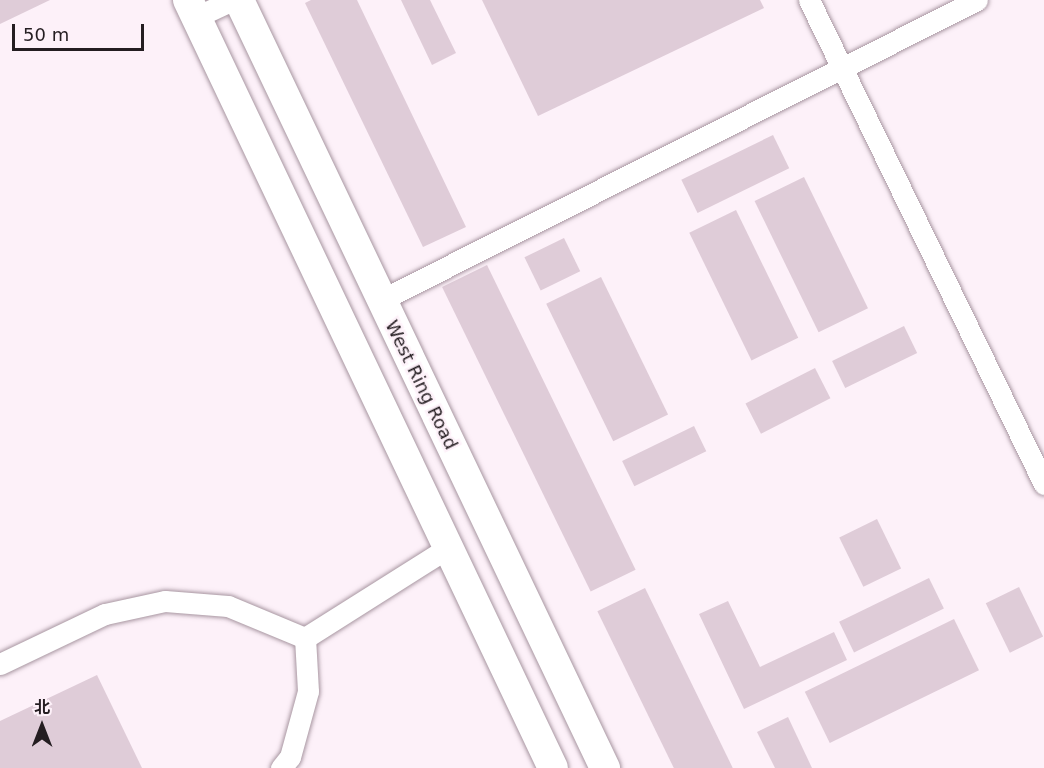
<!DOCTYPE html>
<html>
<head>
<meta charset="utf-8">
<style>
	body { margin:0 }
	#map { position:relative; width:1044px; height:768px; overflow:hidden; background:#fdf1f9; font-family:"DejaVu Sans","Noto Sans SC",sans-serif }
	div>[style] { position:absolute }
	.building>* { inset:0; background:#dfccd8; transform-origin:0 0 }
	.roads { filter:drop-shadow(0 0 2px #a896a1) drop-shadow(0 0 2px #a896a1) }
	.minor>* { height:21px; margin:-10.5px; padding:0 10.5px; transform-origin:10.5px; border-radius:10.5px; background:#fff }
	.secondary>* { height:30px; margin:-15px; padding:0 15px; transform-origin:15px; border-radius:15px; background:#fff }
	span { translate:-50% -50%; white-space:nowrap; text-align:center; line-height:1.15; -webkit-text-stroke:5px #fdf1f9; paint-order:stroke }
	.street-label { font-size:18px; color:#241d21 }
	.north { position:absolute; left:12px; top:696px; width:60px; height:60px; -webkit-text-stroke:4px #fdf1f9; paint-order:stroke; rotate:0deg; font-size:16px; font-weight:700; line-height:24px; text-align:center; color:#241d21 }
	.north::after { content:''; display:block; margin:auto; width:21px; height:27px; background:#241d21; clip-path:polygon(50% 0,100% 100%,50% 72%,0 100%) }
	.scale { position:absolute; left:12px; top:24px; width:132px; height:27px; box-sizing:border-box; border:3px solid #241d21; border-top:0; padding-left:8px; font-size:18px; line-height:21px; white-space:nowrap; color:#241d21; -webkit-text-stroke:4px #fdf1f9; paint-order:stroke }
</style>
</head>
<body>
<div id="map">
	<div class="building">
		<i style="clip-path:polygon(0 0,50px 0,0 24px)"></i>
		<i style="clip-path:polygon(311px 0,357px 0,466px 227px,423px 247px,305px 3px)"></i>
		<i style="clip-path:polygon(401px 0,430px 0,456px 53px,432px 65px)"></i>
		<i style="clip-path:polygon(482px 0,760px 0,764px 8px,538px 116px)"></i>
		<i style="left:773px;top:135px;width:37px;height:102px;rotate:64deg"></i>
		<i style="left:804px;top:177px;width:146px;height:55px;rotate:64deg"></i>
		<i style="left:736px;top:210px;width:142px;height:52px;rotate:64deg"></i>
		<i style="left:564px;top:238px;width:37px;height:44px;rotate:64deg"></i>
		<i style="left:487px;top:265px;width:339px;height:50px;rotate:64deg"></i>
		<i style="left:601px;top:277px;width:153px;height:61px;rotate:64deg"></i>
		<i style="left:904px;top:326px;width:30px;height:80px;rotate:64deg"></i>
		<i style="left:815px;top:368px;width:34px;height:78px;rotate:63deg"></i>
		<i style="left:694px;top:426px;width:28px;height:80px;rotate:64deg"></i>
		<i style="left:877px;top:519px;width:55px;height:42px;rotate:64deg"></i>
		<i style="left:929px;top:578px;width:34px;height:100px;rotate:64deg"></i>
		<i style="left:1019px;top:587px;width:55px;height:37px;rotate:64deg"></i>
		<i style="left:645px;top:588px;width:200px;height:53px;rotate:64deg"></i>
		<i style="clip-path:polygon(728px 601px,760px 667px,834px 632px,847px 660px,744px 709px,699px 614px)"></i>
		<i style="left:954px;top:619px;width:57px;height:166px;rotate:64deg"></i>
		<i style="clip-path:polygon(97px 675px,142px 768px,0 768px,0 721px)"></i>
		<i style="clip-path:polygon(788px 717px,812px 768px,775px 768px,757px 732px)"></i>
	</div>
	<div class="roads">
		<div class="minor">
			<i style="left:809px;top:0;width:538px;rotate:64.1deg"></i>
			<i style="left:196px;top:17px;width:40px;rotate:-25deg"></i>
			<i style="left:381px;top:300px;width:667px;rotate:-26.72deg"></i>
			<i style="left:0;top:664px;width:116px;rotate:-25.5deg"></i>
			<i style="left:105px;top:614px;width:61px;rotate:-12.2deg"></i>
			<i style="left:165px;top:601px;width:63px;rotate:4.5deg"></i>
			<i style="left:228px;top:606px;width:83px;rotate:22.6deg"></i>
			<i style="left:281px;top:768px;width:14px;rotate:-51deg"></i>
			<i style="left:290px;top:757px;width:68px;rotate:-74.7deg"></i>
			<i style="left:308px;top:691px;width:53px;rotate:-93.2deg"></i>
			<i style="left:305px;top:638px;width:167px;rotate:-32.3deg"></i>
		</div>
		<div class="secondary">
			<i style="left:188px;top:0;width:850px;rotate:64.58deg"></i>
			<i style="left:239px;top:0;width:851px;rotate:64.52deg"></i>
		</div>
	</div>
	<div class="street-label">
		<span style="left:421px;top:385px;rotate:64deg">West Ring Road</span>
	</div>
	<div class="north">北</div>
	<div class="scale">50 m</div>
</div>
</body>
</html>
